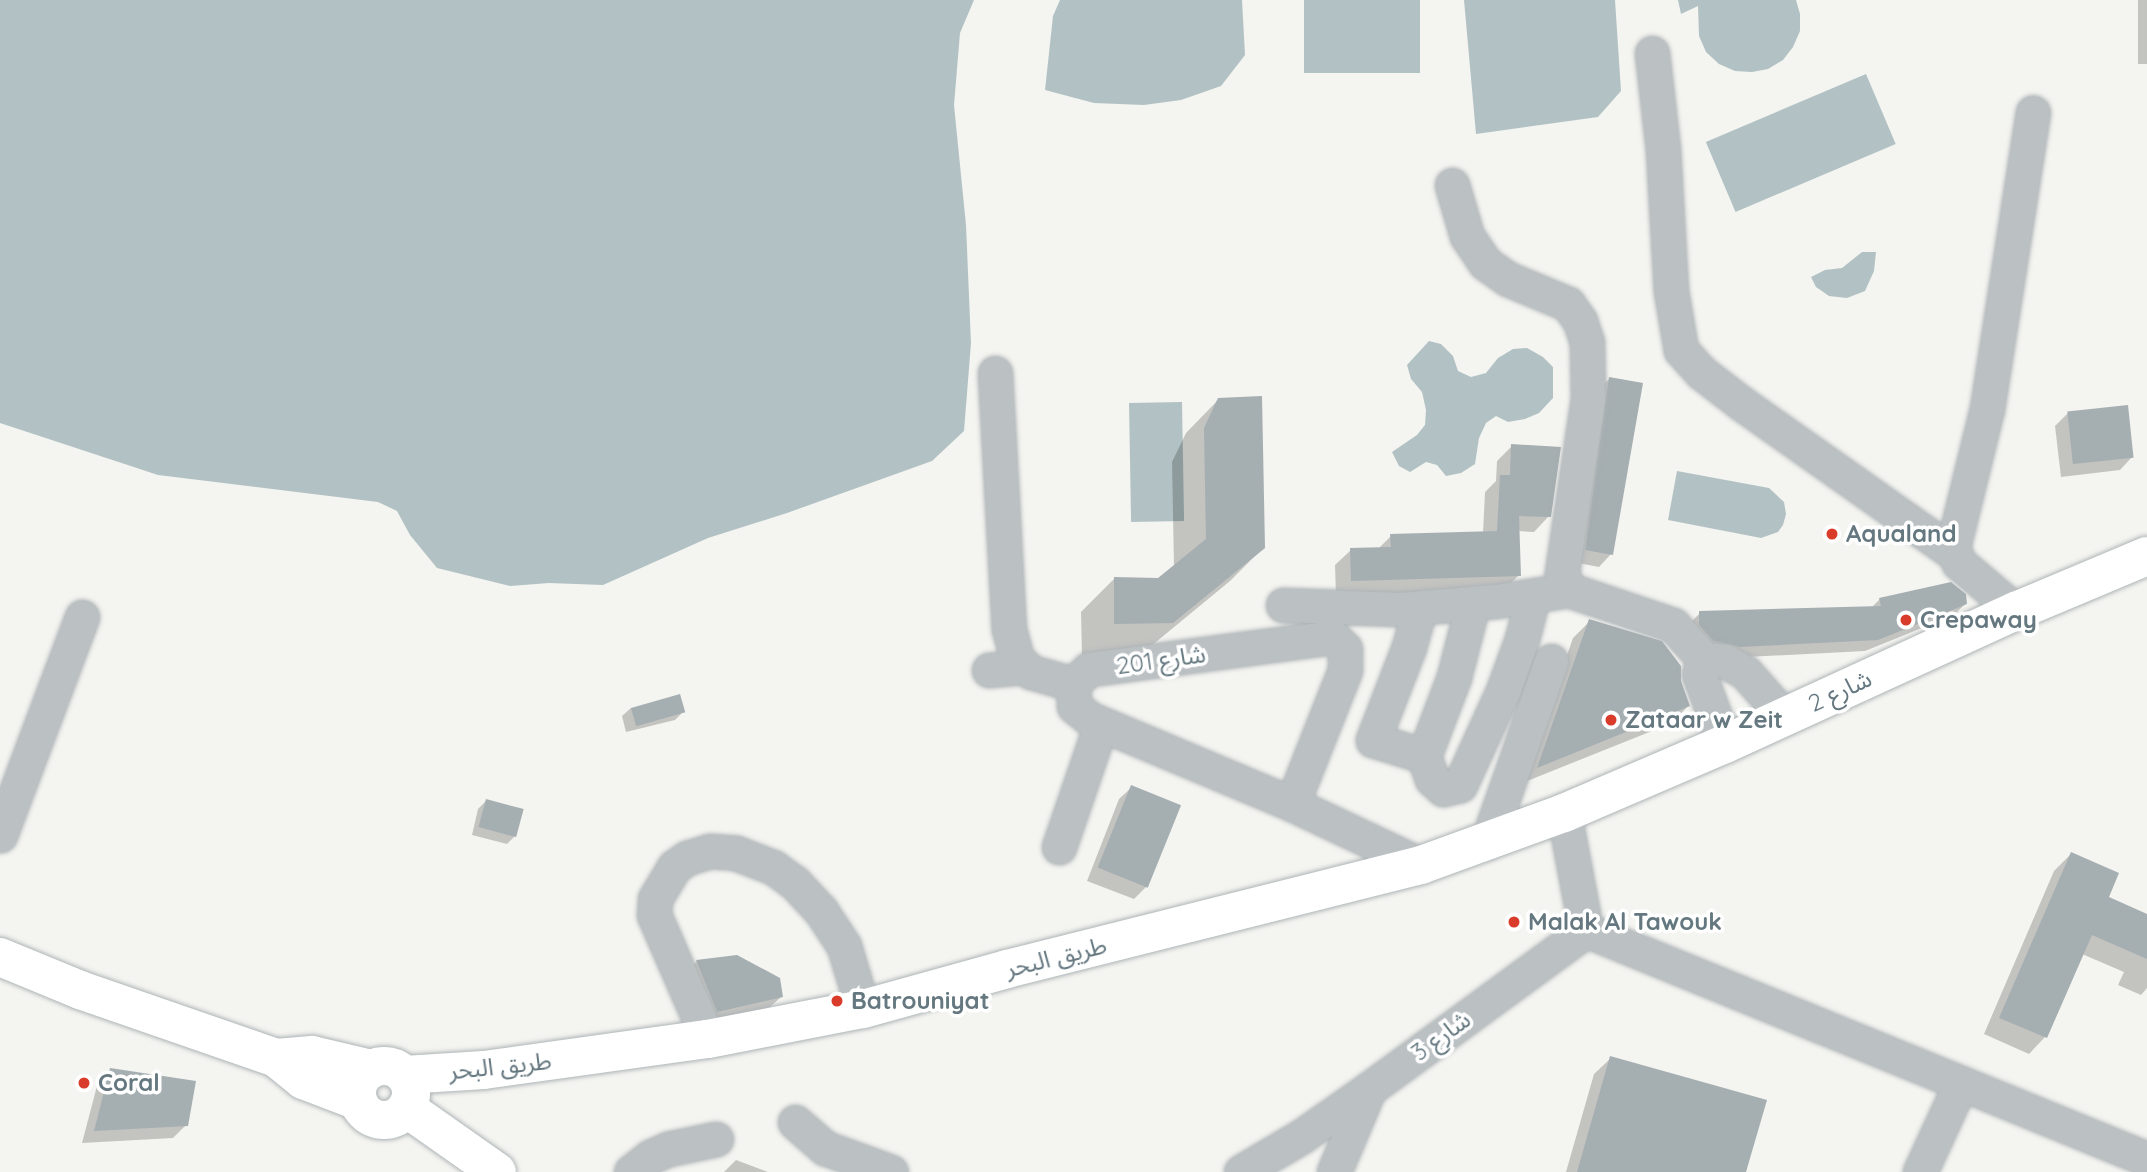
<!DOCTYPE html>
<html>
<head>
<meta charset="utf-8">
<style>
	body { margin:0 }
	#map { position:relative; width:2147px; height:1172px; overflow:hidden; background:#f4f4f0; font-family:Quicksand,"Noto Sans Arabic",sans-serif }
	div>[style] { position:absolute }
	.water>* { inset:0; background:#b2c2c4; transform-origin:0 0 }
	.shadow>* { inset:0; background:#0003; transform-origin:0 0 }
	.building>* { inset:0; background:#a5aeb1; transform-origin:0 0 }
	.roads { filter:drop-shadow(0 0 2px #aeb4b7) drop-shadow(0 0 2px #aeb4b7) }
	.minor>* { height:33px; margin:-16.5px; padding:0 16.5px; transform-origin:16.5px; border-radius:16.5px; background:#bbc0c2 }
	.major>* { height:38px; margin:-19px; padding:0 19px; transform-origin:19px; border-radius:19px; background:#fff }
	.major>.ring { margin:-19px; padding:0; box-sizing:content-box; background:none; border:38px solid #fff; border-radius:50% }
	.dots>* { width:19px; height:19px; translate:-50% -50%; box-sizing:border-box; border:4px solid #fff; border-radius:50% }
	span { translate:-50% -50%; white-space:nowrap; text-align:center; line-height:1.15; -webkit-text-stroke:7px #fff; paint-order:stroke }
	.poi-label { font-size:24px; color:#657880; font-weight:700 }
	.left { translate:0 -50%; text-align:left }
	.street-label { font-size:24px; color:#657880 }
</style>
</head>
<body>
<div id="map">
	<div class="water">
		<i style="clip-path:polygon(0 0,974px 0,960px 33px,954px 105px,966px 225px,971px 343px,964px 431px,932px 461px,787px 513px,708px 538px,603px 585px,549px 583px,510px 586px,437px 568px,410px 535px,397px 511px,378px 502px,158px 475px,0 423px)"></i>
		<i style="clip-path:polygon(1060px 0,1242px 0,1245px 55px,1221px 86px,1181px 100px,1144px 105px,1094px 103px,1045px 90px,1053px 16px)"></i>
		<i style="left:1304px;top:0;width:116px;height:73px"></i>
		<i style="clip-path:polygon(1464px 0,1615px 0,1621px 91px,1598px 117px,1476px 134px)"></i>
		<i style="clip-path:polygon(1678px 0,1796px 0,1800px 14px,1800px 31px,1793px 47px,1783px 60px,1768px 69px,1752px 72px,1735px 71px,1719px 64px,1706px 52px,1699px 36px,1698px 6px,1681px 14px)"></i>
		<i style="left:1866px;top:74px;width:76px;height:174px;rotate:67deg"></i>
		<i style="clip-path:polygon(1862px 252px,1876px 252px,1874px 271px,1865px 291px,1847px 298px,1829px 296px,1816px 287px,1811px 277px,1825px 270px,1842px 268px)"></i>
		<i style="clip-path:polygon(1429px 341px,1441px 344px,1453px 356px,1458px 371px,1471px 377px,1486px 373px,1498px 358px,1513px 349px,1527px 348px,1543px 357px,1553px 367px,1553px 398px,1539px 413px,1525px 419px,1508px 422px,1496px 416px,1486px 423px,1479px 438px,1475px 464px,1461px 473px,1446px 476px,1437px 465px,1426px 462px,1410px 472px,1399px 466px,1392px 452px,1417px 435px,1425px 425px,1426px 410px,1422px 392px,1411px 379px,1407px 365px)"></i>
		<i style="left:1182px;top:402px;width:119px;height:53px;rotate:89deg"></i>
		<i style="clip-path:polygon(1677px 471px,1769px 488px,1784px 502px,1786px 514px,1783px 525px,1778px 532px,1761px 538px,1668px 520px)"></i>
	</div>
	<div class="shadow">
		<i style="left:2138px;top:0;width:9px;height:64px"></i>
		<i style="clip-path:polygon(1610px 378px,1611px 554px,1599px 567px,1573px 562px,1597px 391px)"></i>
		<i style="clip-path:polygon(1219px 399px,1264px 547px,1230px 581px,1139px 656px,1082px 657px,1081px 612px,1114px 579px,1159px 579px,1174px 567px,1172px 462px,1186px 433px)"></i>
		<i style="clip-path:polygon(2068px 413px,2132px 457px,2120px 470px,2061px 477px,2055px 426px)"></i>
		<i style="clip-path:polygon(1512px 446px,1549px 516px,1534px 532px,1518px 531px,1519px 575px,1504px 590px,1336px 596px,1335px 565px,1351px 550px,1378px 549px,1391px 536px,1483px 533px,1485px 492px,1496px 481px,1497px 461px)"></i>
		<i style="clip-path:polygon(1880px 599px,1966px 603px,1954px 615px,1865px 651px,1727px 658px,1688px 625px,1700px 613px,1871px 608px)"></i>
		<i style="clip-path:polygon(1590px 621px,1675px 658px,1688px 706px,1672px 723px,1522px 783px,1573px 638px)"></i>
		<i style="clip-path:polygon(631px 708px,683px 712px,675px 720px,626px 732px,622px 716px)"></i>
		<i style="clip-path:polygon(1132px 787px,1146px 887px,1134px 899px,1087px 881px,1119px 799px)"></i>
		<i style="clip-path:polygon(486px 801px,515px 836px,507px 844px,472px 835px,478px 809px)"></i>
		<i style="clip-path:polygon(2071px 854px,2106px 898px,2147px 916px,2147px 988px,2141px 995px,2118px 985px,2124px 972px,2082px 954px,2045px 1037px,2029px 1054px,1984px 1034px,2054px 871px)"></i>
		<i style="clip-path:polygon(736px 957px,781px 997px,768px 1009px,704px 1023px,684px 974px,696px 962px)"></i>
		<i style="clip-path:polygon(1611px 1058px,1744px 1172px,1566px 1172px,1594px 1074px)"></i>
		<i style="clip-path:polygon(111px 1069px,186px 1125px,173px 1138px,82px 1143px,98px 1082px)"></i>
		<i style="clip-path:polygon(736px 1160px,768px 1172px,724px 1172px)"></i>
	</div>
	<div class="building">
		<i style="clip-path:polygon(1609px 377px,1643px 383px,1613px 555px,1585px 550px)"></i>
		<i style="clip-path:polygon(1262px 396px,1265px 548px,1173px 623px,1114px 624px,1114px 577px,1158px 578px,1206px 539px,1204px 428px,1218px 398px)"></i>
		<i style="left:2128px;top:405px;width:53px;height:61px;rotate:84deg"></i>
		<i style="clip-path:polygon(1511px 444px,1561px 447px,1551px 517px,1519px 516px,1521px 576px,1351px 581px,1350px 548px,1391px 547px,1390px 534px,1497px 531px,1500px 475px,1510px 475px)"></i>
		<i style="clip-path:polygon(1951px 582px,1966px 594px,1967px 604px,1878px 640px,1740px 647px,1713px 641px,1699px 625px,1699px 611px,1881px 606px,1879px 598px)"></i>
		<i style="clip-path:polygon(1589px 619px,1662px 641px,1681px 666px,1681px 681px,1690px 706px,1537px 768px)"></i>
		<i style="left:680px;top:694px;width:19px;height:51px;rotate:74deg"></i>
		<i style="left:1131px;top:785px;width:54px;height:89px;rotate:22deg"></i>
		<i style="left:486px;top:799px;width:39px;height:29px;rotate:15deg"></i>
		<i style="clip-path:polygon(2071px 852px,2119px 873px,2109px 897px,2147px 914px,2147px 959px,2092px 935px,2047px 1038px,1999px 1018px)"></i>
		<i style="clip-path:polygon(737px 955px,780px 978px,783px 997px,717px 1012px,696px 960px)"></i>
		<i style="clip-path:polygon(1610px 1056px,1767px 1100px,1746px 1172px,1577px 1172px)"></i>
		<i style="clip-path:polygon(110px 1068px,196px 1081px,188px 1126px,94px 1131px)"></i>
	</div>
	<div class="roads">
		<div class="minor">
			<i style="left:1652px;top:53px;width:97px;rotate:83.5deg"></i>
			<i style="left:1663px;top:149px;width:142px;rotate:86.8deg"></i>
			<i style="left:1671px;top:291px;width:60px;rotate:80.4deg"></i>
			<i style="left:1681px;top:350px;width:31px;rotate:48deg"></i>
			<i style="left:1702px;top:373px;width:49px;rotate:37.6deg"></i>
			<i style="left:1741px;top:403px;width:261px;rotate:35.2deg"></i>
			<i style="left:1452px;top:185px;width:53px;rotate:73.6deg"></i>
			<i style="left:1467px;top:236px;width:32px;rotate:56deg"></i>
			<i style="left:1485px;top:263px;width:28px;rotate:35deg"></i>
			<i style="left:1508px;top:279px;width:65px;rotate:22.6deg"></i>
			<i style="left:1568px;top:304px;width:21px;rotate:55deg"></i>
			<i style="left:1580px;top:321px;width:22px;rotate:72deg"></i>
			<i style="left:1587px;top:342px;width:57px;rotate:89deg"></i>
			<i style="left:1588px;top:399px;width:177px;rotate:98.5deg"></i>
			<i style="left:1562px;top:574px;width:17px;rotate:66deg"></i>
			<i style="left:1569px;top:590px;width:110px;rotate:18.6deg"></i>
			<i style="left:1673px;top:625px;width:46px;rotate:47.6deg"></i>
			<i style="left:1704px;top:659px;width:21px;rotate:5deg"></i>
			<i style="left:1725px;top:661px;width:23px;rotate:29deg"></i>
			<i style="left:1745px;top:672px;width:60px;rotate:48.4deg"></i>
			<i style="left:995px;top:373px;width:256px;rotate:86.9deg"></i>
			<i style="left:1009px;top:629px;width:31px;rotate:75deg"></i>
			<i style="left:1017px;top:659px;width:19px;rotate:43deg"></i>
			<i style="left:1031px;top:672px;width:44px;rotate:15.9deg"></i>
			<i style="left:1283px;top:605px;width:118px;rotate:1.9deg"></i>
			<i style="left:1401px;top:609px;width:95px;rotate:-4.8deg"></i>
			<i style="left:1496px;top:601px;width:74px;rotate:-8.6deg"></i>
			<i style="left:1420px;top:608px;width:41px;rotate:105.8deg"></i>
			<i style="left:1409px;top:647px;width:100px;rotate:111.2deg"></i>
			<i style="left:1373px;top:740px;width:53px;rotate:17.4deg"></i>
			<i style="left:1424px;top:756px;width:85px;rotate:-69.2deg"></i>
			<i style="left:1454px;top:677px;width:76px;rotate:-75.6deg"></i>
			<i style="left:2016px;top:611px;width:75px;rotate:-139.9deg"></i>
			<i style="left:1959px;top:563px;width:17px;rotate:-111deg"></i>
			<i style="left:1953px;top:547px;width:142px;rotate:-76.2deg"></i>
			<i style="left:1987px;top:409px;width:300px;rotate:-81.2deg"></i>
			<i style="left:1704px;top:659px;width:16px;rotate:108deg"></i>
			<i style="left:1699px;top:674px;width:75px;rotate:69.6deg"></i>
			<i style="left:989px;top:670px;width:36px;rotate:-5deg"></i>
			<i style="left:1424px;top:756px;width:24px;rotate:71deg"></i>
			<i style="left:1432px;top:779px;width:15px;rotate:42deg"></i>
			<i style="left:1443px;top:789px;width:17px;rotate:-13deg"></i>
			<i style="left:1460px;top:785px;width:103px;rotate:-65.4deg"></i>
			<i style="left:1503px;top:691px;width:55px;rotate:-69.9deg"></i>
			<i style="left:1522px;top:639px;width:44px;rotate:-75.7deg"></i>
			<i style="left:1292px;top:804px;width:144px;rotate:-68.4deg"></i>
			<i style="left:1345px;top:670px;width:21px;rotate:-90deg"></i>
			<i style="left:1345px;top:649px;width:17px;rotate:-135deg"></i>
			<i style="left:1333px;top:637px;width:246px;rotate:172.5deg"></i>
			<i style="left:1089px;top:669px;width:22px;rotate:137deg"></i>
			<i style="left:1073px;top:684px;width:22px;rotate:87deg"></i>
			<i style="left:1074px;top:706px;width:21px;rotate:39deg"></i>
			<i style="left:1090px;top:719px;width:219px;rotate:22.8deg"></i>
			<i style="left:1292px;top:804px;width:143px;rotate:25.3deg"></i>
			<i style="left:1564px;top:813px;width:119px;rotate:79.4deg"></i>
			<i style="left:0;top:835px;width:233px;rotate:-69.4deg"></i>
			<i style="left:1487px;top:843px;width:193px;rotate:-70.6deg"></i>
			<i style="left:1059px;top:847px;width:130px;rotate:-71.1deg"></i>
			<i style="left:1586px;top:930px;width:606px;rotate:22.21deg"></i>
			<i style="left:708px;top:1039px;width:135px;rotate:-113.5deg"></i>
			<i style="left:654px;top:915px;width:16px;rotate:-86deg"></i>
			<i style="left:655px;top:899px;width:37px;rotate:-59deg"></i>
			<i style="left:674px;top:867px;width:16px;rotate:-35deg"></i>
			<i style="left:687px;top:858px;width:24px;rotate:-17deg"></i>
			<i style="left:710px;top:851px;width:26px;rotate:4deg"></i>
			<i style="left:736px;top:853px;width:40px;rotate:21deg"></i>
			<i style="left:773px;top:867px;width:26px;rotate:36deg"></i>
			<i style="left:794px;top:882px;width:40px;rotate:47deg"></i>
			<i style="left:821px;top:911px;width:42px;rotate:56.7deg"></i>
			<i style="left:844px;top:946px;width:66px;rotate:73.2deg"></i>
			<i style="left:795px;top:1122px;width:40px;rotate:41deg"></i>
			<i style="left:825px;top:1148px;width:70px;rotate:20deg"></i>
			<i style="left:631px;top:1172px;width:24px;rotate:-38deg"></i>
			<i style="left:650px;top:1157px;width:20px;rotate:-24deg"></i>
			<i style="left:668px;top:1149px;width:49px;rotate:-11.8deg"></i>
			<i style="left:1241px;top:1172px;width:71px;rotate:-30.5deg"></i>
			<i style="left:1302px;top:1136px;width:82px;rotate:-35deg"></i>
			<i style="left:1334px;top:1172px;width:90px;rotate:-67.1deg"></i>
			<i style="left:1369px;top:1089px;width:269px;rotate:-36.2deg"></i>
			<i style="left:1920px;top:1172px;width:98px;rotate:-65.3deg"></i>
		</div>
		<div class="major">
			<i style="left:0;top:957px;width:87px;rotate:22.4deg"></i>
			<i style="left:80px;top:990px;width:207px;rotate:19.1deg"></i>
			<i style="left:276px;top:1058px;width:35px;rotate:39deg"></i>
			<i style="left:303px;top:1080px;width:59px;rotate:20.9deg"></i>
			<i style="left:276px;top:1058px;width:36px;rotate:-5deg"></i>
			<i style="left:312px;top:1055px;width:61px;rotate:13.3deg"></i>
			<i class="ring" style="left:357px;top:1066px;width:16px;height:16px"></i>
			<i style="left:404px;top:1075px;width:80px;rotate:-3.6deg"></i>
			<i style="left:484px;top:1070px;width:226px;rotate:-7.9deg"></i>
			<i style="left:708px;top:1039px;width:158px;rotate:-11deg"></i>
			<i style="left:863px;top:1009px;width:149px;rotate:-15.5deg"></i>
			<i style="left:1007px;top:969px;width:427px;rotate:-14.1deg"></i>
			<i style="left:1421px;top:865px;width:152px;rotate:-20deg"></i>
			<i style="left:1564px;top:813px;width:175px;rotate:-23.2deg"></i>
			<i style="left:1725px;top:744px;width:320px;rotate:-24.6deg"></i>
			<i style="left:2016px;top:611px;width:142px;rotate:-22.8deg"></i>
			<i style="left:406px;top:1108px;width:111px;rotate:35.1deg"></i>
		</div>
	</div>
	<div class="dots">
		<i style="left:1832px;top:534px;background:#da3c2b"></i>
		<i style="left:1906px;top:620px;background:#da3c2b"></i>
		<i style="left:1611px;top:720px;background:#da3c2b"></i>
		<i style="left:1514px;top:922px;background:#da3c2b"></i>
		<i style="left:837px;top:1001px;background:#da3c2b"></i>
		<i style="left:84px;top:1083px;background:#da3c2b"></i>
	</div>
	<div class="poi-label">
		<span class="left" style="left:1846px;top:534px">Aqualand</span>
		<span class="left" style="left:1920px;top:620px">Crepaway</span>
		<span class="left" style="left:1625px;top:720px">Zataar w Zeit</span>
		<span class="left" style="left:1528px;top:922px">Malak Al Tawouk</span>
		<span class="left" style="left:851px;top:1001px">Batrouniyat</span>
		<span class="left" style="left:98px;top:1083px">Coral</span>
	</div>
	<div class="street-label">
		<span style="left:1161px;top:660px;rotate:-8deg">شارع 201</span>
		<span style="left:1840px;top:691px;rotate:-25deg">شارع 2</span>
		<span style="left:1056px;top:957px;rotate:-14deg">طريق البحر</span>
		<span style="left:1441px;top:1036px;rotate:-36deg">شارع 3</span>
		<span style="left:500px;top:1066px;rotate:-6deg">طريق البحر</span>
	</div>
</div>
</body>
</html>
